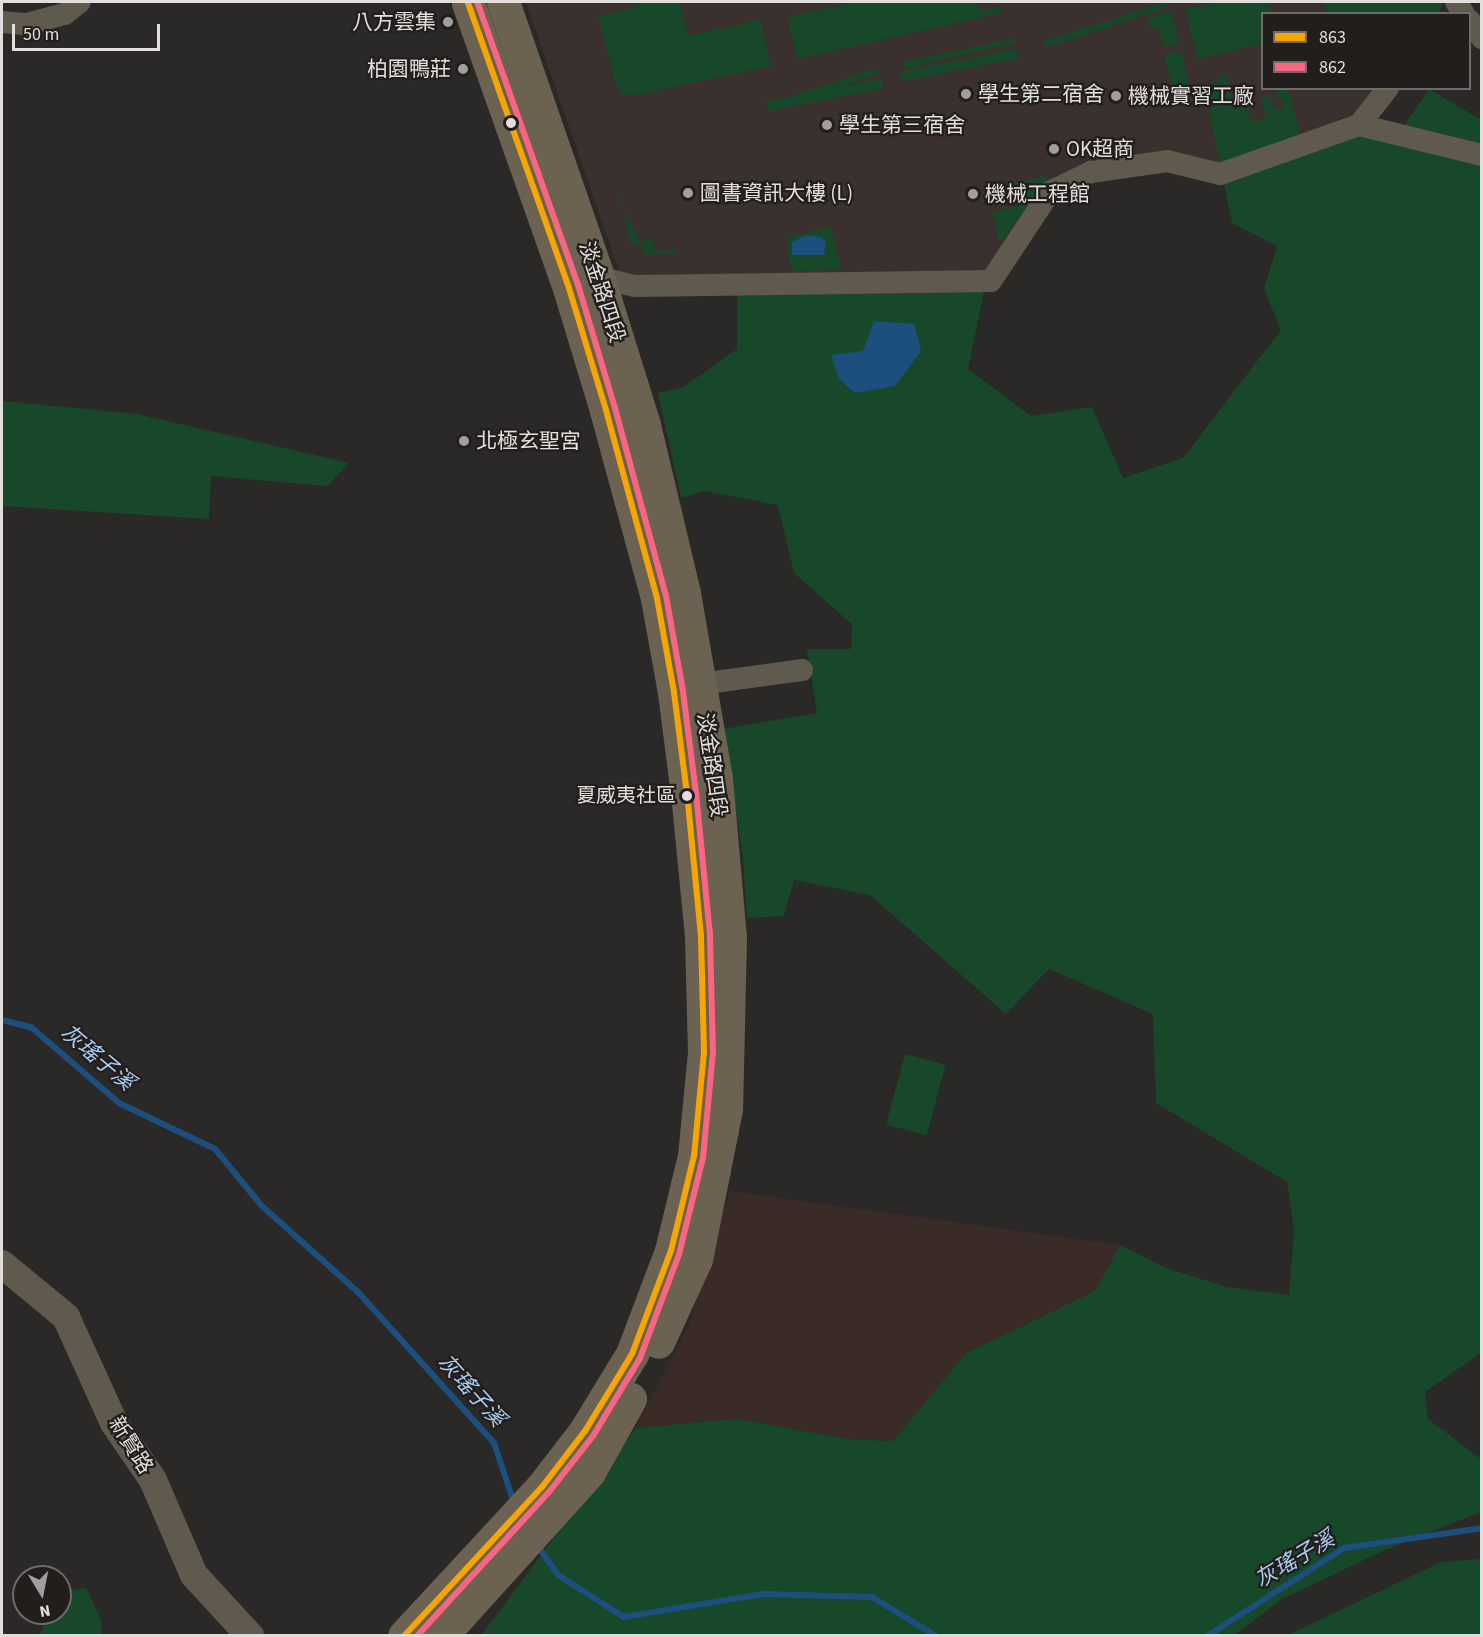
<!DOCTYPE html>
<html>
<head>
<meta charset="utf-8">
<style>
	body { margin:0 }
	#map { position:relative; width:1483px; height:1637px; overflow:hidden; background:#2b2927; font-family:"Source Sans 3","Noto Sans TC",sans-serif }
	div>[style] { position:absolute }
	.built>* { inset:0; background:#3a312e }
	.industrial>* { inset:0; background:#3b2b26 }
	.green>* { inset:0; background:#164829; transform-origin:0 0 }
	.water>* { inset:0; background:#1d4f7e }
	.stream>* { height:6px; margin:-3px; padding:0 3px; transform-origin:3px; border-radius:3px; background:#1d4f7e }
	.minor>* { height:22px; margin:-11px; padding:0 11px; transform-origin:11px; border-radius:11px; background:#5f594e }
	.tertiary>* { height:28px; margin:-14px; padding:0 14px; transform-origin:14px; border-radius:14px; background:#5f594e }
	.primary>* { height:33px; margin:-16.5px; padding:0 16.5px; transform-origin:16.5px; border-radius:16.5px; background:#6b6252 }
	.bus-1>* { height:6px; margin:-3px; padding:0 3px; transform-origin:3px; border-radius:3px; background:#f7a600 }
	.bus-2>* { height:6px; margin:-3px; padding:0 3px; transform-origin:3px; border-radius:3px; background:#fa6682 }
	.dots>* { width:16px; height:16px; translate:-50% -50%; box-sizing:border-box; border:3px solid #221e1c; border-radius:50% }
	span { translate:-50% -50%; white-space:nowrap; text-align:center; line-height:1.15; -webkit-text-stroke:4.5px #221e1c; paint-order:stroke }
	.bus-label { font-size:20px; color:#e1dedc }
	.right { translate:-100% -50%; text-align:right }
	.poi-label { font-size:21px; color:#e1dedc }
	.left { translate:0 -50%; text-align:left }
	.street-label { font-size:21px; color:#e1dedc }
	.water-label { font-size:22px; color:#aaccf2; font-style:italic }
	.frame { position:absolute; inset:0; border:3px solid #e1dedc; pointer-events:none }
	.legend { position:absolute; left:1261px; top:12px; width:210px; height:78px; box-sizing:border-box; background:#221e1c; border:2px solid #6e6b69; margin:0; padding:8px 10px; list-style:none; font-size:18px; color:#e1dedc }
	.legend li { display:flex; align-items:center; gap:12px; height:30px }
	.legend b { width:30px; border:2px solid #6e6b69 }
	.north { position:absolute; left:12px; top:1565px; width:60px; height:60px; box-sizing:border-box; background:#221e1c; border:2px solid #6e6b69; border-radius:50%; rotate:170deg; font-size:16px; font-weight:700; line-height:24px; text-align:center; color:#e1dedc }
	.north::after { content:''; display:block; margin:auto; width:21px; height:27px; background:#a19f9d; clip-path:polygon(50% 0,100% 100%,50% 72%,0 100%) }
	.scale { position:absolute; left:12px; top:24px; width:148px; height:27px; box-sizing:border-box; border:3px solid #e1dedc; border-top:0; padding-left:8px; font-size:18px; line-height:21px; white-space:nowrap; color:#e1dedc; -webkit-text-stroke:4px #221e1c; paint-order:stroke }
</style>
</head>
<body>
<div id="map">
	<div class="built">
		<i style="clip-path:polygon(526px 2px,1444px 2px,1438px 13px,1262px 14px,1262px 88px,1382px 89px,1359px 116px,1221px 165px,1081px 166px,986px 281px,625px 280px,617px 265px)"></i>
	</div>
	<div class="industrial">
		<i style="clip-path:polygon(730px 1191px,1120px 1245px,1095px 1291px,966px 1353px,893px 1441px,849px 1439px,735px 1419px,636px 1428px,689px 1325px)"></i>
	</div>
	<div class="green">
		<i style="clip-path:polygon(644px 2px,679px 2px,688px 36px,760px 20px,771px 66px,634px 96px,623px 94px,616px 85px,598px 16px,626px 10px)"></i>
		<i style="clip-path:polygon(854px 2px,977px 2px,979px 11px,999px 6px,1001px 13px,797px 59px,787px 17px)"></i>
		<i style="left:1165px;top:2px;width:6px;height:127px;rotate:72deg"></i>
		<i style="clip-path:polygon(1219px 2px,1269px 2px,1272px 13px,1262px 14px,1262px 44px,1197px 59px,1186px 9px)"></i>
		<i style="clip-path:polygon(1322px 2px,1443px 2px,1437px 14px,1329px 13px)"></i>
		<i style="clip-path:polygon(1172px 12px,1179px 43px,1163px 47px,1159px 28px,1151px 30px,1148px 17px)"></i>
		<i style="clip-path:polygon(1014px 38px,1015px 43px,905px 68px,903px 62px)"></i>
		<i style="left:1016px;top:49px;width:10px;height:118px;rotate:79deg"></i>
		<i style="left:1181px;top:51px;width:37px;height:17px;rotate:77deg"></i>
		<i style="left:877px;top:68px;width:6px;height:116px;rotate:72deg"></i>
		<i style="clip-path:polygon(1226px 75px,1232px 102px,1246px 100px,1251px 122px,1266px 119px,1261px 97px,1269px 96px,1276px 109px,1284px 108px,1282px 99px,1278px 100px,1277px 89px,1288px 89px,1300px 134px,1399px 133px,1429px 89px,1481px 120px,1482px 1352px,1425px 1392px,1428px 1419px,1481px 1459px,1481px 1512px,1387px 1549px,1280px 1600px,1235px 1635px,481px 1636px,636px 1428px,735px 1419px,849px 1439px,893px 1441px,966px 1353px,1095px 1291px,1120px 1245px,1166px 1268px,1227px 1287px,1289px 1295px,1294px 1230px,1287px 1182px,1156px 1103px,1153px 1014px,1049px 969px,1006px 1014px,870px 895px,794px 880px,784px 916px,747px 918px,743px 858px,723px 729px,817px 713px,807px 649px,851px 649px,852px 624px,794px 573px,778px 505px,705px 491px,681px 498px,658px 393px,682px 388px,737px 349px,737px 283px,986px 281px,968px 369px,1031px 416px,1092px 407px,1123px 478px,1183px 458px,1281px 330px,1264px 289px,1277px 246px,1232px 223px,1204px 85px,1217px 82px,1220px 76px)"></i>
		<i style="left:881px;top:79px;width:10px;height:117px;rotate:79deg"></i>
		<i style="clip-path:polygon(614px 172px,627px 220px,630px 220px,639px 242px,652px 239px,655px 252px,675px 248px,676px 253px,647px 255px,641px 246px,631px 244px)"></i>
		<i style="clip-path:polygon(1050px 176px,1002px 241px,999px 240px,992px 212px,1018px 206px,1013px 183px)"></i>
		<i style="clip-path:polygon(831px 227px,841px 269px,792px 272px,786px 237px)"></i>
		<i style="clip-path:polygon(2px 401px,137px 414px,349px 463px,327px 486px,211px 476px,209px 519px,2px 506px)"></i>
		<i style="left:905px;top:1054px;width:42px;height:73px;rotate:15deg"></i>
		<i style="clip-path:polygon(1481px 1559px,1481px 1635px,1288px 1635px,1441px 1562px)"></i>
		<i style="clip-path:polygon(86px 1588px,102px 1622px,101px 1635px,39px 1635px,52px 1613px,60px 1613px,60px 1601px,66px 1591px)"></i>
	</div>
	<div class="water">
		<i style="clip-path:polygon(807px 235px,820px 237px,826px 242px,824px 255px,792px 255px,792px 242px)"></i>
		<i style="clip-path:polygon(874px 321px,914px 324px,921px 351px,895px 386px,855px 393px,839px 379px,831px 355px,863px 351px)"></i>
	</div>
	<div class="stream">
		<i style="left:2px;top:1020px;width:30px;rotate:14deg"></i>
		<i style="left:31px;top:1027px;width:116px;rotate:40.8deg"></i>
		<i style="left:119px;top:1103px;width:106px;rotate:25.6deg"></i>
		<i style="left:215px;top:1149px;width:74px;rotate:50.5deg"></i>
		<i style="left:262px;top:1206px;width:129px;rotate:41.9deg"></i>
		<i style="left:358px;top:1292px;width:203px;rotate:48deg"></i>
		<i style="left:494px;top:1443px;width:63px;rotate:71.6deg"></i>
		<i style="left:537px;top:1545px;width:37px;rotate:55deg"></i>
		<i style="left:558px;top:1575px;width:78px;rotate:32.5deg"></i>
		<i style="left:624px;top:1617px;width:141px;rotate:-9.4deg"></i>
		<i style="left:763px;top:1594px;width:109px;rotate:1.6deg"></i>
		<i style="left:872px;top:1597px;width:75px;rotate:31.4deg"></i>
		<i style="left:1207px;top:1636px;width:163px;rotate:-32.7deg"></i>
		<i style="left:1344px;top:1548px;width:139px;rotate:-8.2deg"></i>
	</div>
	<div class="minor">
		<i style="left:1456px;top:2px;width:14px;rotate:56deg"></i>
		<i style="left:1470px;top:21px;width:21px;rotate:55deg"></i>
		<i style="left:2px;top:22px;width:25px;rotate:5deg"></i>
		<i style="left:27px;top:24px;width:39px;rotate:-15deg"></i>
		<i style="left:65px;top:14px;width:19px;rotate:-39deg"></i>
		<i style="left:1359px;top:125px;width:47px;rotate:-51.9deg"></i>
		<i style="left:587px;top:281px;width:12px;rotate:-20deg"></i>
		<i style="left:598px;top:277px;width:38px;rotate:14deg"></i>
		<i style="left:635px;top:286px;width:356px;rotate:-0.8deg"></i>
		<i style="left:991px;top:281px;width:107px;rotate:-56.5deg"></i>
		<i style="left:1050px;top:192px;width:46px;rotate:-26deg"></i>
		<i style="left:1091px;top:172px;width:77px;rotate:-8.2deg"></i>
		<i style="left:1167px;top:161px;width:55px;rotate:13.8deg"></i>
		<i style="left:1220px;top:174px;width:147px;rotate:-19.4deg"></i>
		<i style="left:1359px;top:125px;width:127px;rotate:13.7deg"></i>
		<i style="left:700px;top:684px;width:103px;rotate:-7.8deg"></i>
	</div>
	<div class="tertiary">
		<i style="left:2px;top:1264px;width:83px;rotate:39.6deg"></i>
		<i style="left:66px;top:1317px;width:116px;rotate:65.6deg"></i>
		<i style="left:114px;top:1423px;width:69px;rotate:55.6deg"></i>
		<i style="left:153px;top:1480px;width:103px;rotate:66.7deg"></i>
		<i style="left:194px;top:1575px;width:83px;rotate:47.4deg"></i>
	</div>
	<div class="primary">
		<i style="left:503px;top:2px;width:291px;rotate:70.9deg"></i>
		<i style="left:598px;top:277px;width:155px;rotate:72.7deg"></i>
		<i style="left:644px;top:425px;width:173px;rotate:76.6deg"></i>
		<i style="left:684px;top:593px;width:188px;rotate:80.2deg"></i>
		<i style="left:716px;top:778px;width:160px;rotate:85deg"></i>
		<i style="left:730px;top:937px;width:172px;rotate:91.3deg"></i>
		<i style="left:726px;top:1109px;width:153px;rotate:101.3deg"></i>
		<i style="left:696px;top:1259px;width:91px;rotate:114.6deg"></i>
		<i style="left:404px;top:1636px;width:203px;rotate:-47.2deg"></i>
		<i style="left:542px;top:1487px;width:71px;rotate:-52.5deg"></i>
		<i style="left:585px;top:1431px;width:90px;rotate:-58.6deg"></i>
		<i style="left:632px;top:1354px;width:110px;rotate:-69.3deg"></i>
		<i style="left:671px;top:1251px;width:98px;rotate:-76.4deg"></i>
		<i style="left:694px;top:1156px;width:104px;rotate:-84.5deg"></i>
		<i style="left:704px;top:1052px;width:116px;rotate:-91.5deg"></i>
		<i style="left:701px;top:936px;width:143px;rotate:-95.6deg"></i>
		<i style="left:687px;top:794px;width:103px;rotate:-97.3deg"></i>
		<i style="left:674px;top:692px;width:96px;rotate:-100.3deg"></i>
		<i style="left:657px;top:598px;width:195px;rotate:-105.2deg"></i>
		<i style="left:606px;top:410px;width:127px;rotate:-106.9deg"></i>
		<i style="left:569px;top:288px;width:303px;rotate:-109.5deg"></i>
		<i style="left:441px;top:1636px;width:221px;rotate:-47.9deg"></i>
		<i style="left:589px;top:1472px;width:84px;rotate:-60.7deg"></i>
	</div>
	<div class="bus-1">
		<i style="left:404px;top:1636px;width:203px;rotate:-47.2deg"></i>
		<i style="left:542px;top:1487px;width:71px;rotate:-52.5deg"></i>
		<i style="left:585px;top:1431px;width:90px;rotate:-58.6deg"></i>
		<i style="left:632px;top:1354px;width:110px;rotate:-69.3deg"></i>
		<i style="left:671px;top:1251px;width:98px;rotate:-76.4deg"></i>
		<i style="left:694px;top:1156px;width:104px;rotate:-84.5deg"></i>
		<i style="left:704px;top:1052px;width:116px;rotate:-91.5deg"></i>
		<i style="left:701px;top:936px;width:143px;rotate:-95.6deg"></i>
		<i style="left:687px;top:794px;width:103px;rotate:-97.3deg"></i>
		<i style="left:674px;top:692px;width:96px;rotate:-100.3deg"></i>
		<i style="left:657px;top:598px;width:195px;rotate:-105.2deg"></i>
		<i style="left:606px;top:410px;width:127px;rotate:-106.9deg"></i>
		<i style="left:569px;top:288px;width:303px;rotate:-109.5deg"></i>
	</div>
	<div class="bus-2">
		<i style="left:417px;top:1636px;width:195px;rotate:-47.5deg"></i>
		<i style="left:549px;top:1492px;width:71px;rotate:-51.8deg"></i>
		<i style="left:593px;top:1436px;width:91px;rotate:-58.9deg"></i>
		<i style="left:640px;top:1358px;width:111px;rotate:-69.4deg"></i>
		<i style="left:679px;top:1254px;width:99px;rotate:-76deg"></i>
		<i style="left:703px;top:1158px;width:105px;rotate:-84.6deg"></i>
		<i style="left:713px;top:1053px;width:118px;rotate:-91.5deg"></i>
		<i style="left:710px;top:935px;width:143px;rotate:-95.6deg"></i>
		<i style="left:696px;top:793px;width:103px;rotate:-97.3deg"></i>
		<i style="left:683px;top:691px;width:97px;rotate:-100.1deg"></i>
		<i style="left:666px;top:596px;width:195px;rotate:-105.2deg"></i>
		<i style="left:615px;top:408px;width:128px;rotate:-106.7deg"></i>
		<i style="left:578px;top:285px;width:300px;rotate:-109.6deg"></i>
	</div>
	<div class="dots">
		<i style="left:448px;top:22px;background:#a19f9d"></i>
		<i style="left:463px;top:69px;background:#a19f9d"></i>
		<i style="left:966px;top:94px;background:#a19f9d"></i>
		<i style="left:1116px;top:96px;background:#a19f9d"></i>
		<i style="left:511px;top:123px;background:#e1dedc"></i>
		<i style="left:827px;top:125px;background:#a19f9d"></i>
		<i style="left:1054px;top:149px;background:#a19f9d"></i>
		<i style="left:688px;top:193px;background:#a19f9d"></i>
		<i style="left:973px;top:194px;background:#a19f9d"></i>
		<i style="left:464px;top:441px;background:#a19f9d"></i>
		<i style="left:687px;top:796px;background:#e1dedc"></i>
	</div>
	<div class="bus-label">
		<span class="right" style="left:676px;top:796px">夏威夷社區</span>
	</div>
	<div class="poi-label">
		<span class="right" style="left:436px;top:22px">八方雲集</span>
		<span class="right" style="left:451px;top:69px">柏園鴨莊</span>
		<span class="left" style="left:978px;top:94px">學生第二宿舍</span>
		<span class="left" style="left:1128px;top:96px">機械實習工廠</span>
		<span class="left" style="left:839px;top:125px">學生第三宿舍</span>
		<span class="left" style="left:1066px;top:149px">OK超商</span>
		<span class="left" style="left:700px;top:193px">圖書資訊大樓 (L)</span>
		<span class="left" style="left:985px;top:194px">機械工程館</span>
		<span class="left" style="left:476px;top:441px">北極玄聖宮</span>
	</div>
	<div class="street-label">
		<span style="left:602px;top:292px;rotate:72deg">淡金路四段</span>
		<span style="left:712px;top:765px;rotate:82deg">淡金路四段</span>
		<span style="left:131px;top:1445px;rotate:58deg">新賢路</span>
	</div>
	<div class="water-label">
		<span style="left:97px;top:1058px;rotate:40deg">灰瑤子溪</span>
		<span style="left:471px;top:1391px;rotate:48deg">灰瑤子溪</span>
		<span style="left:1295px;top:1560px;rotate:-31deg">灰瑤子溪</span>
	</div>
	<div class="frame"></div>
	<ul class="legend">
	<li><b style="height:8px;background:#f7a600"></b>863</li>
	<li><b style="height:8px;background:#fa6682"></b>862</li>
	</ul>
	<div class="north">N</div>
	<div class="scale">50 m</div>
</div>
</body>
</html>
